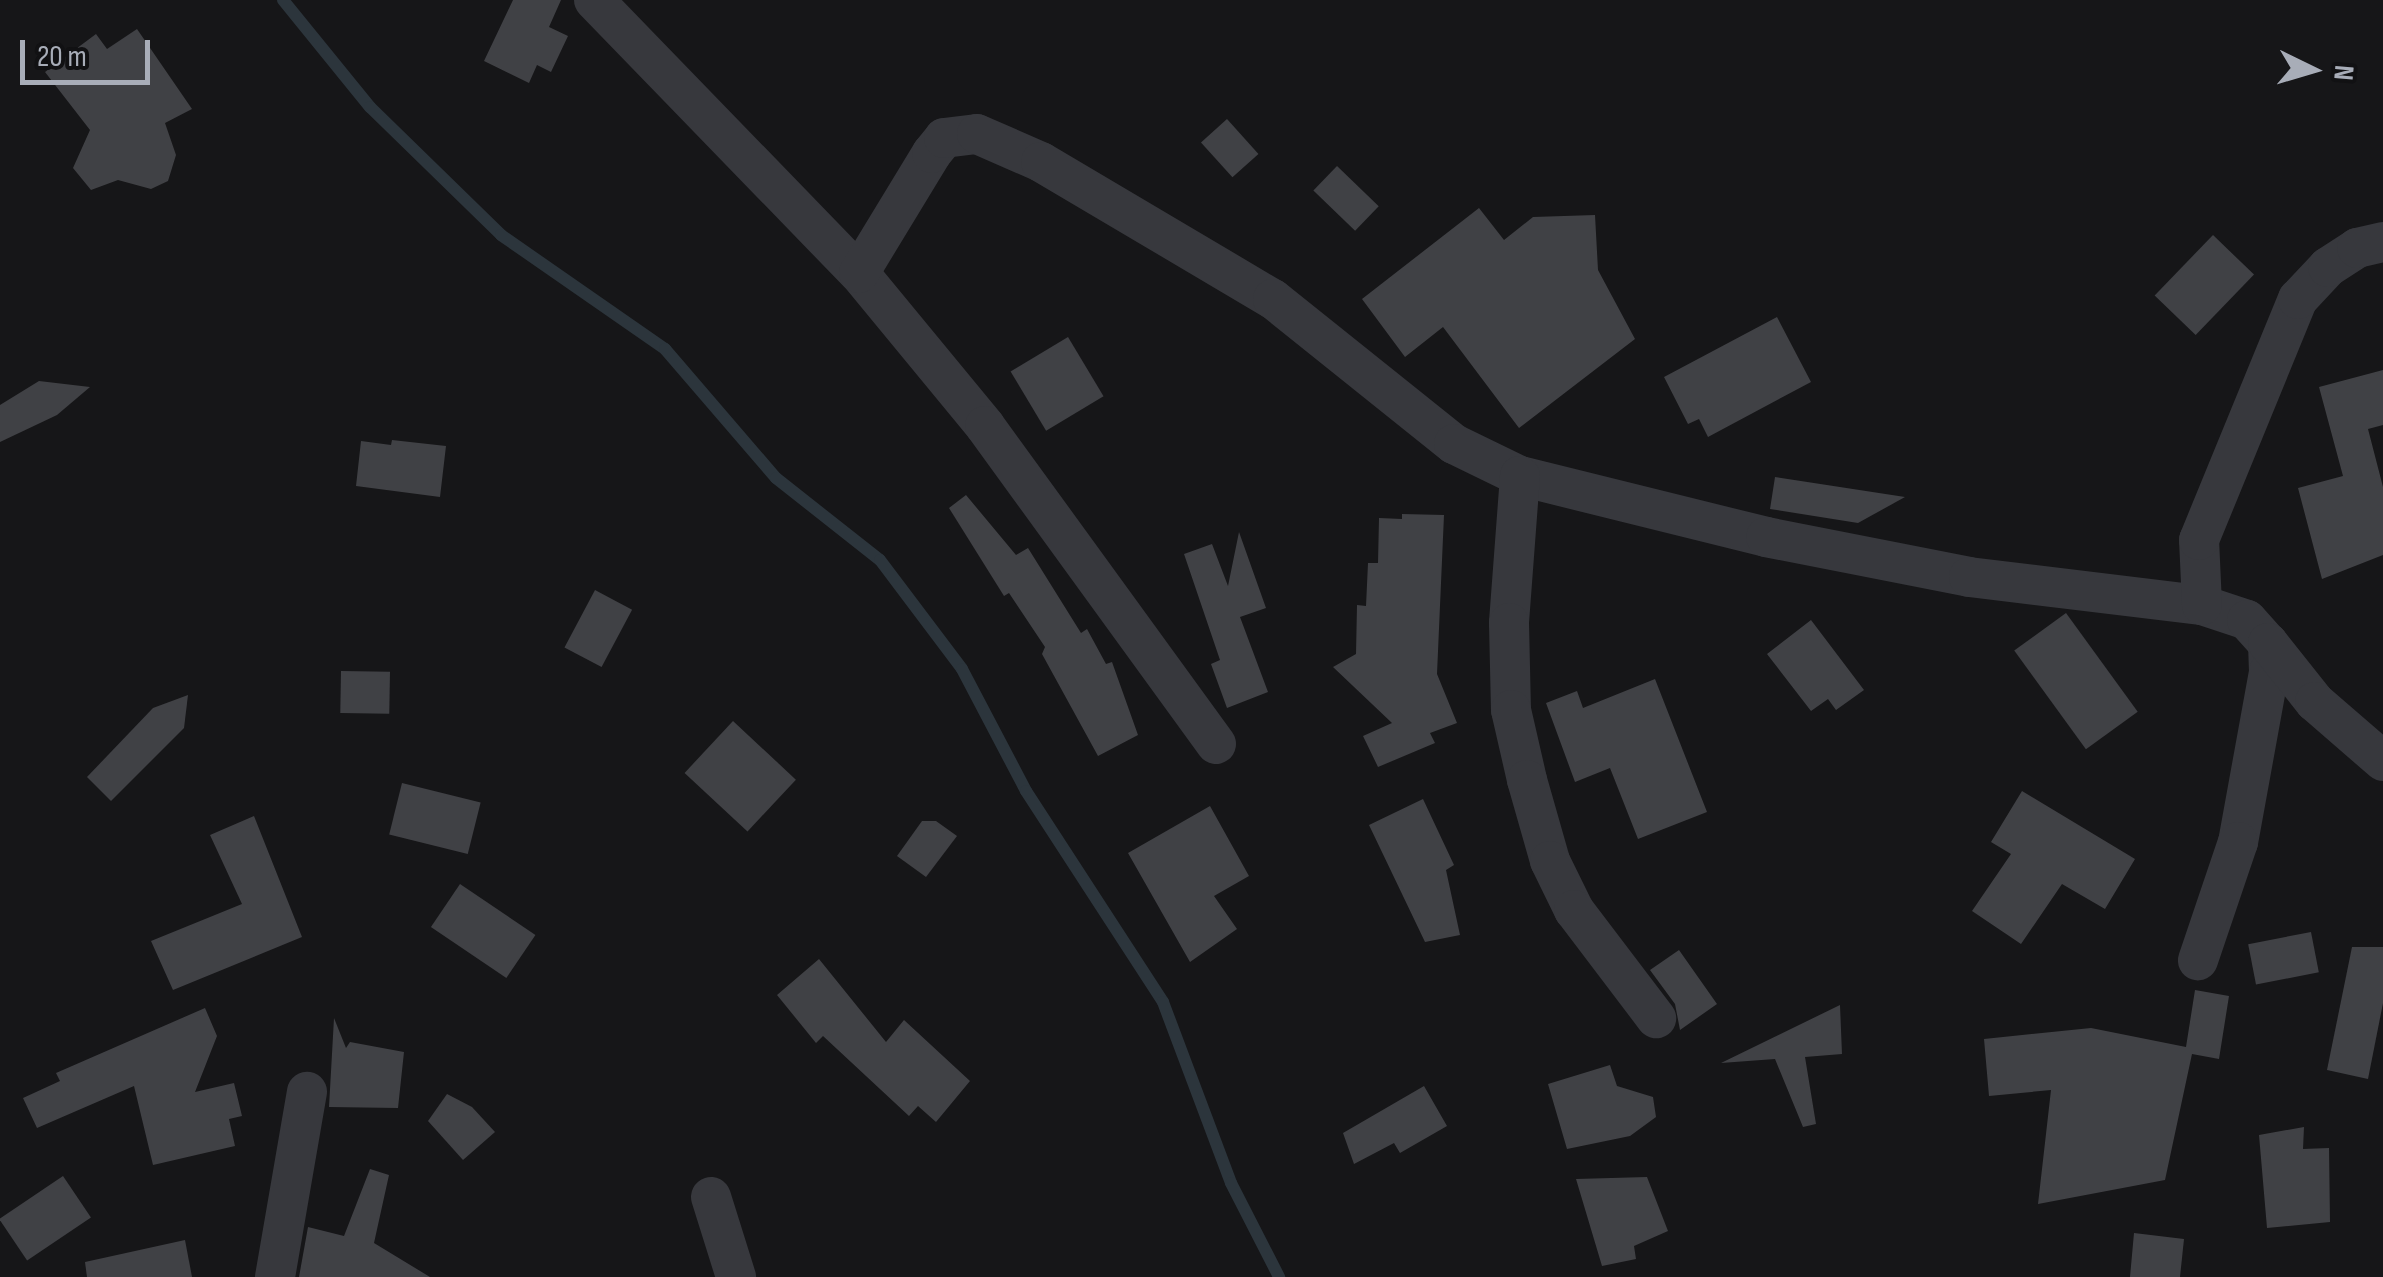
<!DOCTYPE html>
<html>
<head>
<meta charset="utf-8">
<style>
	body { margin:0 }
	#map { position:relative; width:2383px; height:1277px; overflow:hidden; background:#161618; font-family:"Sofia Sans Condensed",sans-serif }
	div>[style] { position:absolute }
	.stream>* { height:12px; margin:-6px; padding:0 6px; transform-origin:6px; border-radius:6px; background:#2c353c }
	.building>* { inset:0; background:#404145; transform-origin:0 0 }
	.street>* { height:40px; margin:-20px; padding:0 20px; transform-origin:20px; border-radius:20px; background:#37383d }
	span { translate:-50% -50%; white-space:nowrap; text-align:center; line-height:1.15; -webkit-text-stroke:9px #111113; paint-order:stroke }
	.north { position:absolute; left:2263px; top:20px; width:100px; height:100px; -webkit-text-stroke:8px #111113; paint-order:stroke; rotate:95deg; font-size:28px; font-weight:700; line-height:40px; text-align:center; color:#a8adb8 }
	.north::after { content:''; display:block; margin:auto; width:35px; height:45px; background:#a8adb8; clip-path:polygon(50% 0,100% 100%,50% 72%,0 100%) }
	.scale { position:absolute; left:20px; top:40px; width:130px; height:45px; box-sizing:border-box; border:5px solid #a8adb8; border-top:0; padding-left:12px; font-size:30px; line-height:35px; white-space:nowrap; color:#a8adb8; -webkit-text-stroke:8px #111113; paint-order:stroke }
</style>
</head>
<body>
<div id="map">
	<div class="stream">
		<i style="left:283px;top:0;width:138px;rotate:50.9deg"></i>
		<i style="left:370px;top:107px;width:183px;rotate:44.3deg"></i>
		<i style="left:501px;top:235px;width:200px;rotate:34.8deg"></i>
		<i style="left:665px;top:349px;width:170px;rotate:49.3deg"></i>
		<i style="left:776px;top:478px;width:132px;rotate:38.3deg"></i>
		<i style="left:880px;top:560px;width:136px;rotate:53deg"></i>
		<i style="left:962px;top:669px;width:138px;rotate:62.3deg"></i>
		<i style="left:1026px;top:791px;width:252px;rotate:57deg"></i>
		<i style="left:1163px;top:1002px;width:193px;rotate:69.4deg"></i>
		<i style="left:1231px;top:1183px;width:106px;rotate:62.9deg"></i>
	</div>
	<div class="building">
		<i style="clip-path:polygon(513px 0,561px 0,549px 27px,568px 36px,551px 72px,537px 65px,529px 83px,484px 61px)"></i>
		<i style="clip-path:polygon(137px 29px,192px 109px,165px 123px,176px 155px,168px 181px,151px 189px,118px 180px,91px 190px,73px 168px,90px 130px,45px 72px,96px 34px,107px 49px)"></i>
		<i style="left:1227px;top:119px;width:47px;height:35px;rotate:48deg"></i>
		<i style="left:1337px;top:166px;width:58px;height:34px;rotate:44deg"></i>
		<i style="clip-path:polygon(1479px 208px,1504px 240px,1533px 217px,1595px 215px,1598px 270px,1635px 339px,1519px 428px,1443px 327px,1405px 357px,1362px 299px)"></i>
		<i style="left:2213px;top:235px;width:57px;height:84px;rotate:44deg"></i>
		<i style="clip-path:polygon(1777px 317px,1811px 382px,1708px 437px,1699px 419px,1688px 424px,1664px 377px)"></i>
		<i style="left:1068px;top:337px;width:69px;height:67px;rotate:59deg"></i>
		<i style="clip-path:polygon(2383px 370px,2383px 425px,2368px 429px,2383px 487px,2383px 555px,2322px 579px,2298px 488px,2343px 476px,2319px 387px)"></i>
		<i style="clip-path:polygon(39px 381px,90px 387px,57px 415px,0 442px,0 405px)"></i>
		<i style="clip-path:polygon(392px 440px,446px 446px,440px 497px,356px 486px,361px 441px,391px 445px)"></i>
		<i style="clip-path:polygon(1775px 477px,1905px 497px,1858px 523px,1770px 509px)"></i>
		<i style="clip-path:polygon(966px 495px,1016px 555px,1028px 548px,1081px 633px,1087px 629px,1106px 664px,1112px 662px,1138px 735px,1098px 756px,1042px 654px,1045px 647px,1009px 593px,1004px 596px,949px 508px)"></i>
		<i style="clip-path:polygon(1402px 514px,1444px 515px,1437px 674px,1457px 723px,1430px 733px,1435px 743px,1378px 767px,1363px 736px,1392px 723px,1333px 667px,1356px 654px,1357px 605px,1366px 606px,1368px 563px,1378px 563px,1379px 518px,1402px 519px)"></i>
		<i style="clip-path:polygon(1239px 532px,1266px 608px,1240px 617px,1268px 692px,1227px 708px,1211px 664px,1220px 660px,1184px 554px,1212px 544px,1228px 586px)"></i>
		<i style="left:595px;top:590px;width:42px;height:65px;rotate:28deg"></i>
		<i style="left:2066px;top:613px;width:122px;height:64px;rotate:54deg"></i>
		<i style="clip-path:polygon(1811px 620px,1864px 690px,1836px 710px,1828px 699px,1811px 711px,1767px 654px)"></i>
		<i style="left:341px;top:671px;width:49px;height:42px;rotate:1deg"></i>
		<i style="clip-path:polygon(1655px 679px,1707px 812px,1638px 839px,1610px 768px,1575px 782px,1546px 703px,1577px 691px,1583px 708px)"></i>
		<i style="clip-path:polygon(188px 695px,184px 728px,111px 801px,87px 777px,153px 708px)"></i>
		<i style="left:733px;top:721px;width:86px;height:71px;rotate:43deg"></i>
		<i style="left:402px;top:783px;width:81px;height:53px;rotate:14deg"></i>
		<i style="clip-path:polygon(2022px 791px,2135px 859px,2105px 909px,2062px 884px,2021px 944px,1972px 911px,2011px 854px,1991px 842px)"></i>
		<i style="clip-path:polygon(1423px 799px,1454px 865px,1446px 870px,1460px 935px,1425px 942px,1369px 825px)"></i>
		<i style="clip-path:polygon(1210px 806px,1249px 876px,1214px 896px,1237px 929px,1190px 962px,1128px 853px)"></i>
		<i style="clip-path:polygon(254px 816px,302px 937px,173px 990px,151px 941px,242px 904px,210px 835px)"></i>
		<i style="clip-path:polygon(922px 821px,936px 821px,957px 836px,926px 877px,897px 856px)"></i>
		<i style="left:460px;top:884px;width:91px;height:52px;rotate:34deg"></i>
		<i style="left:2311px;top:932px;width:41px;height:64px;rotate:79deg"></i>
		<i style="clip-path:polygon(2352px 947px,2383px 947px,2383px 1003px,2368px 1079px,2327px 1070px)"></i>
		<i style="clip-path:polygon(1679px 950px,1717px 1004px,1680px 1030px,1675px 1004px,1650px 970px)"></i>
		<i style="clip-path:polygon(819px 959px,886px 1042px,904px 1020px,970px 1081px,936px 1122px,918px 1106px,909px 1116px,823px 1036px,816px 1043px,777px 995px)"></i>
		<i style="clip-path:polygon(2195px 990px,2229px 996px,2219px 1059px,2192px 1054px,2165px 1180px,2038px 1204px,2051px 1090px,1989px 1096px,1984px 1039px,2091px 1028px,2186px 1047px)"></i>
		<i style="clip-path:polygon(1840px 1005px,1842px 1054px,1805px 1057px,1816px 1124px,1803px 1127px,1775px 1059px,1721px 1063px)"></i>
		<i style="clip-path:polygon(205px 1008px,217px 1036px,195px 1092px,234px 1083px,242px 1116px,229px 1119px,235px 1146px,153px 1165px,134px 1086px,37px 1128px,23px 1098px,60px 1081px,56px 1073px)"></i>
		<i style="clip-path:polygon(334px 1018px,346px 1048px,350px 1042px,404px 1052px,398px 1108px,329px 1107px)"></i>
		<i style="clip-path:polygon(1610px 1065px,1617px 1086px,1653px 1097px,1656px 1117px,1630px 1136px,1567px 1149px,1548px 1084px)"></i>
		<i style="clip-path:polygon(1424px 1086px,1447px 1126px,1400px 1153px,1394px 1143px,1354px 1164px,1343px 1133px)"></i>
		<i style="clip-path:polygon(447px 1094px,472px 1107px,495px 1132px,463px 1160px,428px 1121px)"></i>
		<i style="clip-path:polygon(2304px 1127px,2303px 1149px,2329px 1148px,2330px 1222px,2267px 1228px,2259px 1135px)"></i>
		<i style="clip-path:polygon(370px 1169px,389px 1175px,374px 1243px,430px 1277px,299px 1277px,308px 1227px,344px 1236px)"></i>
		<i style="left:63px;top:1176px;width:50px;height:77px;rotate:56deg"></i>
		<i style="clip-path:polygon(1647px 1177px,1668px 1231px,1634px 1246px,1636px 1259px,1602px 1266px,1576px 1179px)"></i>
		<i style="clip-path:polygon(2134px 1233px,2184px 1239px,2180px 1277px,2130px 1277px)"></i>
		<i style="clip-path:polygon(185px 1240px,192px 1277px,87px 1277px,85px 1262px)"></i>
	</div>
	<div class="street">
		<i style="left:594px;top:0;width:380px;rotate:45.9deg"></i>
		<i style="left:859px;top:273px;width:198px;rotate:50.5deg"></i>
		<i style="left:985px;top:426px;width:393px;rotate:54deg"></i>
		<i style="left:859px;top:273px;width:140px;rotate:-58.7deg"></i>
		<i style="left:932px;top:153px;width:19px;rotate:-51deg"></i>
		<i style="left:944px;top:138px;width:33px;rotate:-7deg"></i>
		<i style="left:977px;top:134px;width:70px;rotate:23.6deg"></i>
		<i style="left:1041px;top:162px;width:269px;rotate:30.6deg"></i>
		<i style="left:1273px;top:299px;width:232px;rotate:38.7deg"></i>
		<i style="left:1454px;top:444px;width:73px;rotate:25.9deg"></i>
		<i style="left:1520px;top:476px;width:253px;rotate:13.9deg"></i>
		<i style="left:1766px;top:537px;width:207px;rotate:11.1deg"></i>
		<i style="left:1969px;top:577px;width:235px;rotate:6.9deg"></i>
		<i style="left:2202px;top:605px;width:47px;rotate:18.4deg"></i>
		<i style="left:2247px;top:620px;width:31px;rotate:48deg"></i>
		<i style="left:2268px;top:643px;width:29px;rotate:88deg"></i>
		<i style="left:2269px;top:672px;width:173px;rotate:100.3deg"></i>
		<i style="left:2238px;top:842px;width:125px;rotate:108.7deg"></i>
		<i style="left:1520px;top:476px;width:147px;rotate:94.3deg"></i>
		<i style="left:1509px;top:623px;width:87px;rotate:88.7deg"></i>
		<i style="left:1511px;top:710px;width:72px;rotate:77.1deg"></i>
		<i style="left:1527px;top:780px;width:84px;rotate:74.1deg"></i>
		<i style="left:1550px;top:861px;width:55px;rotate:63.9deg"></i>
		<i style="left:1574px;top:910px;width:136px;rotate:52.8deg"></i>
		<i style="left:2202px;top:605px;width:65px;rotate:-92.6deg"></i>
		<i style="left:2199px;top:540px;width:261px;rotate:-67.7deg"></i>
		<i style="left:2298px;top:299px;width:44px;rotate:-46.8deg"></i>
		<i style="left:2328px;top:267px;width:35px;rotate:-33deg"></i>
		<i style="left:2357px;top:248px;width:27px;rotate:-13deg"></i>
		<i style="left:2268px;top:643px;width:75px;rotate:51.5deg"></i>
		<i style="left:2315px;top:702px;width:90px;rotate:40.9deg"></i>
		<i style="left:711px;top:1197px;width:84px;rotate:72.6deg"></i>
		<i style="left:275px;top:1277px;width:188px;rotate:-80.2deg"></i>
	</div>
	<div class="north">N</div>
	<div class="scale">20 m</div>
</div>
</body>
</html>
